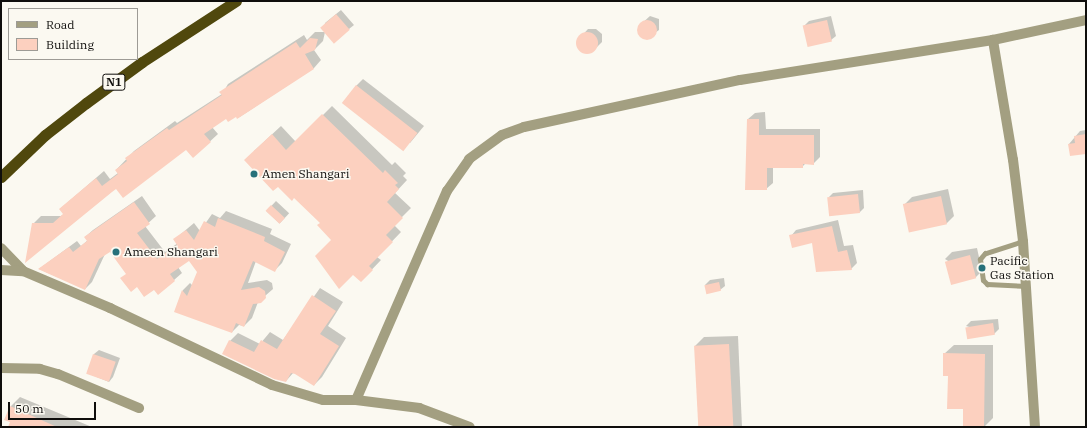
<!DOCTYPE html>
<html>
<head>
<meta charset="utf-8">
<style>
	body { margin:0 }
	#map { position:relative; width:1087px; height:428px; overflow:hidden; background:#fbf9f1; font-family:"IBM Plex Serif",serif }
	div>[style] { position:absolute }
	.shadow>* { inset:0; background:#0003; transform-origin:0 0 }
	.building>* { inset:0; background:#fcd0bf; transform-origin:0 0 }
	.round { border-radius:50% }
	.service>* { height:5px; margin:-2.5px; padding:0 2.5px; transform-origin:2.5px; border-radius:2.5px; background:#a39f81 }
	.minor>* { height:10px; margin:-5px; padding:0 5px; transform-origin:5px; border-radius:5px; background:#a39f81 }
	.trunk>* { height:11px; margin:-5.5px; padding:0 5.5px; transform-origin:5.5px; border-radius:5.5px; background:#50480d }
	.dots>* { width:11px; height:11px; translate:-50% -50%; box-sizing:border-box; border:2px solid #fbf9f1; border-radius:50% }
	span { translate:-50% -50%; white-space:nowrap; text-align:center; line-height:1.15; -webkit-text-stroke:3px #fbf9f1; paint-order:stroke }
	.shield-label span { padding:1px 3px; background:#fbf9f1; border:1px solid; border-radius:3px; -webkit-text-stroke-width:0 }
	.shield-label { font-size:11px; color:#0f0e0c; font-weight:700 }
	.poi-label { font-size:12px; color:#0f0e0c }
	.left { translate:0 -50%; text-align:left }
	.frame { position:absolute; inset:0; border:2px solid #0f0e0c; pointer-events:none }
	.legend { position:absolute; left:8px; top:8px; width:130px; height:52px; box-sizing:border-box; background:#fbf9f1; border:1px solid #9d9b95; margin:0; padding:5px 7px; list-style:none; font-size:12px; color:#0f0e0c }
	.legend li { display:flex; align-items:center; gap:8px; height:20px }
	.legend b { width:20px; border:1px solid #9d9b95 }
	.scale { position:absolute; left:8px; top:402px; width:88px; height:18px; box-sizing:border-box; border:2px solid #0f0e0c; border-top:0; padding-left:5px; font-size:12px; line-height:14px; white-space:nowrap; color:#0f0e0c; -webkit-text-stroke:3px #fbf9f1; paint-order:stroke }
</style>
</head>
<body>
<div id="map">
	<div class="shadow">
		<i style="clip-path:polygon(341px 10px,354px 25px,349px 29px,325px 32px,323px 41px,314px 50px,321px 60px,314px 68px,238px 118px,236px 115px,227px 117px,212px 127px,218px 134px,193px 157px,186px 149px,116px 188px,26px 261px,33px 224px,41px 216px,61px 216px,64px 214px,60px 209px,104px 171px,110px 179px,118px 173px,116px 170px,134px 151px,175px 121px,177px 123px,222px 94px,228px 84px,304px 35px,307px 40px,315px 32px,324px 32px,325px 23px)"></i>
		<i style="clip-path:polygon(650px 16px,659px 19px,659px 30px,648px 38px,642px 37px,638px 31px,640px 25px)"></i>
		<i style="clip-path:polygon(831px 16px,836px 36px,831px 40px,804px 26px,809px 21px)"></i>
		<i style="clip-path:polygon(588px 29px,596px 29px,602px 34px,602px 42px,591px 53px,583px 53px,578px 47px,578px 40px)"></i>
		<i style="clip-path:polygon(363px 79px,424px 126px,410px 143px,356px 86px)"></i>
		<i style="clip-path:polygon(332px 106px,392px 165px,395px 162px,406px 173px,403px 176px,407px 180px,395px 193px,411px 208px,394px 225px,401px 232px,377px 257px,381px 260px,361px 281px,321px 223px,254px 151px,281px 126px,296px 142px)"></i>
		<i style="clip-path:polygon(765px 112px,766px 129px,820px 129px,820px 157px,813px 164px,806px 163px,802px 167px,773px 167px,773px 183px,766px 189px,748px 119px,755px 113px)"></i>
		<i style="clip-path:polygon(1086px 130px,1086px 153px,1069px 144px,1080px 131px)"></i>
		<i style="clip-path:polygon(948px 189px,954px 216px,947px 223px,911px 231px,905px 204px,912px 197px)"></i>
		<i style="clip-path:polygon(863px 190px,864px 208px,860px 212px,829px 197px,833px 193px)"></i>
		<i style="clip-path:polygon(142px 196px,156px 216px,145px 226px,165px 252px,178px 243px,175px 239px,194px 223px,200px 231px,212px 214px,220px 218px,226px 211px,272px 229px,270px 234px,291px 244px,282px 263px,275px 270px,256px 261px,248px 283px,267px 280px,272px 283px,273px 289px,258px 302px,252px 318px,244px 326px,239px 325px,232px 332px,175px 311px,183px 290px,190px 283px,193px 286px,198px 272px,189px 259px,178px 267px,182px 273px,158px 294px,154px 288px,137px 286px,110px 250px,105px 254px,92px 282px,85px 289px,39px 269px,77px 241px,81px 246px,88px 240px,85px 237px,93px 230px)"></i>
		<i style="left:276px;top:201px;width:18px;height:14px;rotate:43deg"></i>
		<i style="clip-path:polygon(838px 220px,844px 246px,853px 245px,857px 263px,851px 269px,813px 242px,791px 236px,796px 230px)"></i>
		<i style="clip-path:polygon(977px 248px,982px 271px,975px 278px,945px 259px,952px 252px)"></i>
		<i style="clip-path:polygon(724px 278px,725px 286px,720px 290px,705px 285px,710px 280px)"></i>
		<i style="clip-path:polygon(320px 288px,343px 302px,328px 326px,346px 338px,322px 377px,314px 385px,294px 372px,286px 381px,230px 341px,238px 333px,260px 344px,270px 332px,283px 340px)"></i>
		<i style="clip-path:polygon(998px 319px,999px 329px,994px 334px,966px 326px,971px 321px)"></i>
		<i style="clip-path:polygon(738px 336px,742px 427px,699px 427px,695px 346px,704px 337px)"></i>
		<i style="clip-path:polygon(954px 345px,993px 345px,993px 418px,984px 427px,949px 375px,944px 354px)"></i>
		<i style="clip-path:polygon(99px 350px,120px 358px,113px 377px,109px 382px,87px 373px,94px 354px)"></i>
		<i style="clip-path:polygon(20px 397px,92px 427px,9px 427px,11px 422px,5px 419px,11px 406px)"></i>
	</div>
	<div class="building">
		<i style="left:336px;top:14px;width:21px;height:21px;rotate:49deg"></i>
		<i style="left:827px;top:20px;width:22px;height:25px;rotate:77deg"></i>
		<i class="round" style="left:637px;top:20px;width:20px;height:20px"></i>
		<i class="round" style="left:576px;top:32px;width:22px;height:22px"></i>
		<i style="clip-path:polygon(310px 38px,318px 39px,315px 50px,305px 54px,314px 69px,237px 119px,236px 117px,228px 122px,226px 119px,204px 134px,211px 142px,193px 158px,186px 150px,123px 198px,116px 189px,112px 192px,25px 263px,32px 223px,53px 223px,63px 214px,59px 209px,96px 178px,102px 186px,118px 174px,115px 170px,127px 161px,125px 158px,167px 128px,169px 130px,222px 95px,219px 92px,296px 42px,300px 48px)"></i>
		<i style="left:356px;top:85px;width:78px;height:23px;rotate:38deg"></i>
		<i style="clip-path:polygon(322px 114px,383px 173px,385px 170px,398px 183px,395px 185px,399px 189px,387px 202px,403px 218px,386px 235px,393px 242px,369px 266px,373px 270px,361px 282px,353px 275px,339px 289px,315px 256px,331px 240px,317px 225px,320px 223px,294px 198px,292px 201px,278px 187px,273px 191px,244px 160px,272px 134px,286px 150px)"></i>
		<i style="clip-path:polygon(747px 119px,759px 119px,759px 135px,814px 135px,814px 165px,803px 164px,803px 168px,767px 168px,767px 190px,745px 190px)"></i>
		<i style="clip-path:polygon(1086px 134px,1086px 154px,1070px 156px,1068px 144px,1075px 143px,1074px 136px)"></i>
		<i style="left:858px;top:194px;width:19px;height:31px;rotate:84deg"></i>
		<i style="left:941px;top:196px;width:29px;height:39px;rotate:78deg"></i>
		<i style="clip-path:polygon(134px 202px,150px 224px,137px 233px,157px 259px,177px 245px,173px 239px,186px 230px,194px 240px,204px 221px,215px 227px,218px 218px,265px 237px,264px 241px,285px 252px,275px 272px,253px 261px,241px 290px,259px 287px,265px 291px,266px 298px,261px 303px,253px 304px,244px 327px,236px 323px,232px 333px,174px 312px,182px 290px,187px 296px,197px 272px,189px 261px,170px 274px,175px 281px,158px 295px,154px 290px,144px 297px,137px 287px,131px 292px,120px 278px,126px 274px,110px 252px,99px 259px,85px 290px,38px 269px,69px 247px,73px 252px,87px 241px,84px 237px)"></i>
		<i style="left:271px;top:205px;width:19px;height:8px;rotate:43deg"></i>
		<i style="clip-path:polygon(832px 226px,838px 252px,847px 250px,852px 270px,816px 272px,812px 243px,792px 248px,789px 235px)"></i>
		<i style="left:970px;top:255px;width:24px;height:26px;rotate:75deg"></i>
		<i style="left:719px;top:282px;width:9px;height:15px;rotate:77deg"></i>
		<i style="clip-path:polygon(312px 295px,336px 311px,320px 334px,339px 346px,314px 386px,295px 374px,291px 373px,286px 382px,274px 379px,222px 354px,229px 340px,254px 352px,261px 340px,277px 349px)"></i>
		<i style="left:993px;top:323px;width:12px;height:28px;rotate:81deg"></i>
		<i style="left:729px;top:344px;width:83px;height:35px;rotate:87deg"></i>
		<i style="clip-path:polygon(943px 353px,985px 354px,984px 427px,963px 427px,963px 409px,947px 409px,948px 376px,943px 376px)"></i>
		<i style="left:93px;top:354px;width:24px;height:21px;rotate:19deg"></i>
		<i style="clip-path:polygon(10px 406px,57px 427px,8px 427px,10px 422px,4px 420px)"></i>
	</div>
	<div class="service">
		<i style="left:1023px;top:241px;width:40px;rotate:162deg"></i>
		<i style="left:985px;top:253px;width:8px;rotate:130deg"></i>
		<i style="left:980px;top:259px;width:21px;rotate:82deg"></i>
		<i style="left:983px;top:280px;width:6px;rotate:45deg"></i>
		<i style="left:987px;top:284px;width:40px;rotate:2.9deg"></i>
	</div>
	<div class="minor">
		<i style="left:1px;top:248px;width:32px;rotate:46deg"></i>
		<i style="left:23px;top:271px;width:95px;rotate:23deg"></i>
		<i style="left:110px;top:308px;width:179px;rotate:25.4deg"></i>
		<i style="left:272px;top:385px;width:53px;rotate:16.4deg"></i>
		<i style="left:323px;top:400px;width:33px"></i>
		<i style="left:356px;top:400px;width:64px;rotate:7.2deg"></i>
		<i style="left:419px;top:408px;width:54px;rotate:20.4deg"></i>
		<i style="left:1px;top:270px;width:22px;rotate:3deg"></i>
		<i style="left:1px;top:368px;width:39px;rotate:1deg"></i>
		<i style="left:40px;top:369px;width:19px;rotate:16deg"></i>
		<i style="left:58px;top:374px;width:88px;rotate:22.8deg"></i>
		<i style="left:356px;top:400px;width:228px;rotate:-66.5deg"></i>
		<i style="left:447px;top:191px;width:39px;rotate:-55deg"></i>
		<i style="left:469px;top:159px;width:41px;rotate:-36deg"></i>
		<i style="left:502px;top:135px;width:23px;rotate:-20deg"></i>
		<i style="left:524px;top:127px;width:221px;rotate:-12.3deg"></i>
		<i style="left:740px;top:80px;width:256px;rotate:-9deg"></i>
		<i style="left:1035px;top:427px;width:186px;rotate:-93.7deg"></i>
		<i style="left:1023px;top:241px;width:82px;rotate:-97deg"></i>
		<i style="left:1013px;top:160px;width:122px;rotate:-99.5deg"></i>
		<i style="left:993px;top:40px;width:95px;rotate:-12.1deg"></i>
	</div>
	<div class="trunk">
		<i style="left:1px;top:177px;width:61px;rotate:-43.7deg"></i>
		<i style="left:45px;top:135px;width:52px;rotate:-38deg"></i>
		<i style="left:86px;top:103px;width:69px;rotate:-36.2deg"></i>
		<i style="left:142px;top:62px;width:112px;rotate:-33deg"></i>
	</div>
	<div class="dots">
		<i style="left:254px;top:174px;background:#27717a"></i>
		<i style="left:116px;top:252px;background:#27717a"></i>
		<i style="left:982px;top:268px;background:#27717a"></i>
	</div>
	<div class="shield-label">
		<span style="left:114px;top:82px">N1</span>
	</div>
	<div class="poi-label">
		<span class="left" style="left:262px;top:174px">Amen Shangari</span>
		<span class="left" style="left:124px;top:252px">Ameen Shangari</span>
		<span class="left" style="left:990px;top:268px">Pacific<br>Gas Station</span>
	</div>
	<div class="frame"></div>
	<ul class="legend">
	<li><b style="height:5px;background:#a39f81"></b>Road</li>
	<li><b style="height:11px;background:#fcd0bf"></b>Building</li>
	</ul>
	<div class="scale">50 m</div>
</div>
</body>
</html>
